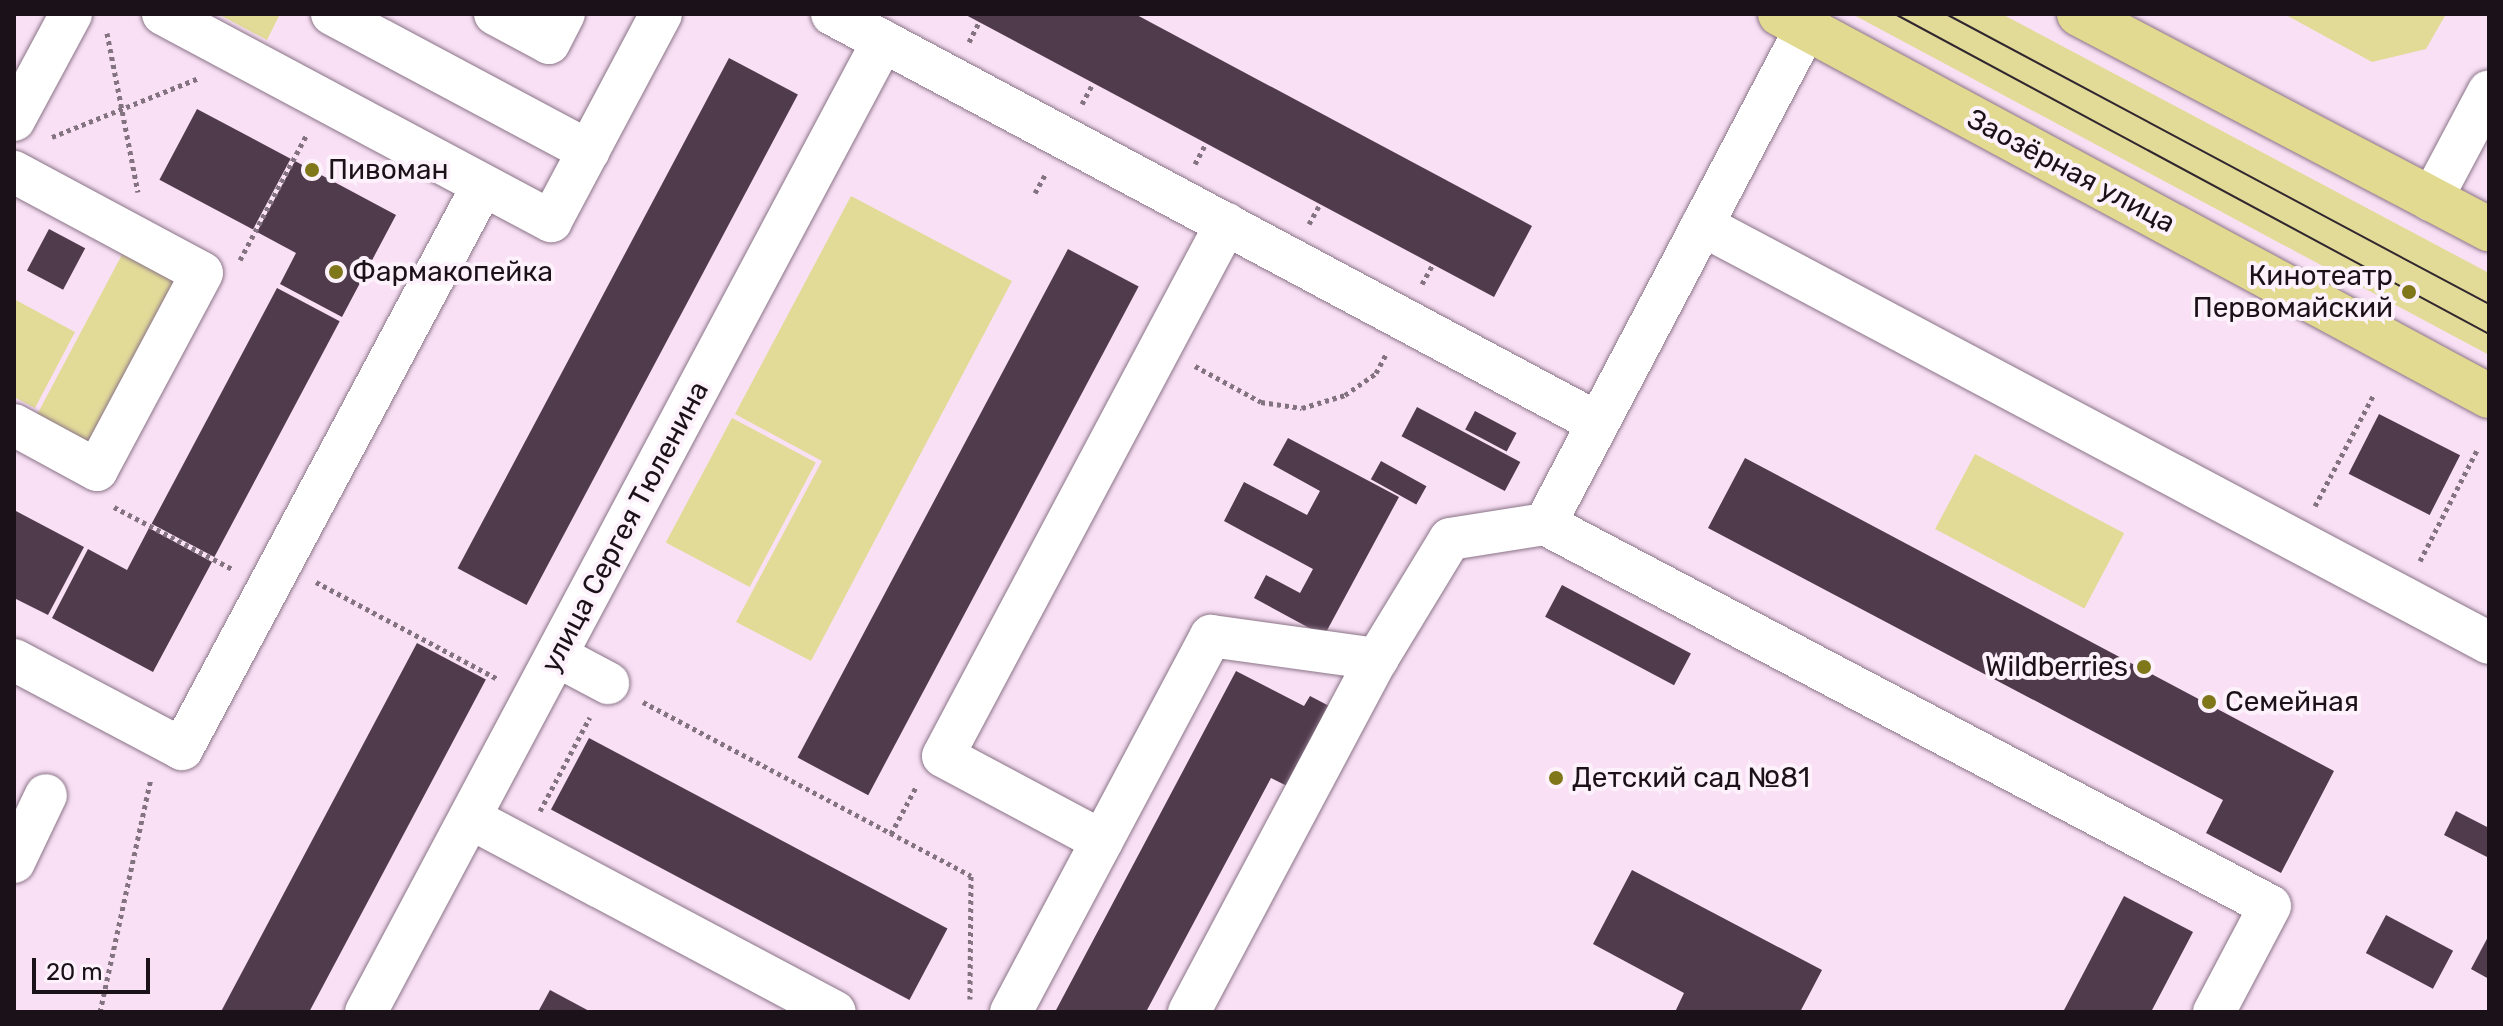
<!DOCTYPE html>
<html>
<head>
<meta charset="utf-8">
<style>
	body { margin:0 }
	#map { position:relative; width:2503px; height:1026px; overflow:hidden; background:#f9e0f5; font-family:Rubik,sans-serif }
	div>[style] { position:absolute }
	.green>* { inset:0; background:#e2db98; transform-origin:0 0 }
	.building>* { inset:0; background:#503b4c; transform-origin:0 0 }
	.path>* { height:5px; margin-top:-2.5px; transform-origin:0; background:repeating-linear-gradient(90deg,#837380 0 4px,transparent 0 8px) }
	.roads { filter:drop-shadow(0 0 2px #8a7487) drop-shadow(0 0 2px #8a7487) }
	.minor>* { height:42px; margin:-21px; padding:0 21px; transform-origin:21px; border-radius:21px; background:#fff }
	.major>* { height:44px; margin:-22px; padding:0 22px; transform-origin:22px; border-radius:22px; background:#e2da91 }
	.tram>* { height:2px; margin:-1px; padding:0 1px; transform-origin:1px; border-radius:1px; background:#32272f }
	.dots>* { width:22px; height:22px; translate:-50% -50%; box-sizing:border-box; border:4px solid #fdf2fb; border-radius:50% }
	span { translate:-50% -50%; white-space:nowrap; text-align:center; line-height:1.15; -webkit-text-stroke:8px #fdf2fb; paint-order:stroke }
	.poi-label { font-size:28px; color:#1b1219 }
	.left { translate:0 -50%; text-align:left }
	.right { translate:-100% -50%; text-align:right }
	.street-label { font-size:28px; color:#1b1219 }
	.frame { position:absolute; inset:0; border:16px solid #1b1219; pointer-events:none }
	.scale { position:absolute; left:32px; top:958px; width:118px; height:36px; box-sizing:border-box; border:4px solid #1b1219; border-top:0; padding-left:10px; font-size:24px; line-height:28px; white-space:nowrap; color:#1b1219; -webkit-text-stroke:6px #fdf2fb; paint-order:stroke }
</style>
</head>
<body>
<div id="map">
	<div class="green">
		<i style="clip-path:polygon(218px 14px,280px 14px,267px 40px)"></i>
		<i style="clip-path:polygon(1852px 14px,2002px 14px,2489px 273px,2489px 355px)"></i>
		<i style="clip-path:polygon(2284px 14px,2446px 14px,2426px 49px,2372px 62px)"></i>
		<i style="clip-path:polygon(851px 196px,1012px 281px,811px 661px,736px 622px,822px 461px,735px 414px)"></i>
		<i style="left:125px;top:249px;width:70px;height:191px;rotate:28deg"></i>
		<i style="clip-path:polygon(14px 299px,75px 332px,35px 408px,14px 397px)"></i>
		<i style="left:732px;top:418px;width:95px;height:141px;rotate:28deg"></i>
		<i style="left:1975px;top:454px;width:169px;height:85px;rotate:28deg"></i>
	</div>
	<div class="building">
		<i style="clip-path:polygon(964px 14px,1135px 14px,1532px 226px,1494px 297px)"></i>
		<i style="left:729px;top:58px;width:78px;height:578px;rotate:28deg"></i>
		<i style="left:197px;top:109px;width:106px;height:80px;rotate:28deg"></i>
		<i style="clip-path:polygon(295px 161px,396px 215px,342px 317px,280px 284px,296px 253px,257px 232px)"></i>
		<i style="left:49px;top:229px;width:41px;height:47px;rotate:28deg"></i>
		<i style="left:1068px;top:249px;width:80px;height:576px;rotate:28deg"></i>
		<i style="left:277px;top:288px;width:71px;height:267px;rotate:28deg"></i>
		<i style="left:1417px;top:407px;width:117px;height:33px;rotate:28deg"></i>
		<i style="left:1475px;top:411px;width:47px;height:21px;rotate:28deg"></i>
		<i style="left:2379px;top:414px;width:91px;height:67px;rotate:27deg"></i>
		<i style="clip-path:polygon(1288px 438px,1399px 497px,1324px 636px,1254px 598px,1266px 575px,1300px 593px,1313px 569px,1224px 521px,1244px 482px,1307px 515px,1320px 491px,1273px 465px)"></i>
		<i style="clip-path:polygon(1745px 458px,2334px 771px,2281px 873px,2206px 833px,2223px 800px,1708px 528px)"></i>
		<i style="left:1381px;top:461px;width:52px;height:21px;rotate:29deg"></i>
		<i style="clip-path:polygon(14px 510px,84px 547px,48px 615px,14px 598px)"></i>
		<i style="clip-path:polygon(149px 528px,212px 562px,153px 672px,52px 618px,88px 549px,127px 570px)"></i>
		<i style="left:1562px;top:585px;width:146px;height:36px;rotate:28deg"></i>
		<i style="left:417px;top:643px;width:78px;height:418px;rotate:28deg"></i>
		<i style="clip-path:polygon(1236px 671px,1304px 706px,1310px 696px,1333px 708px,1291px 788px,1271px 778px,1146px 1012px,1055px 1012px)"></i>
		<i style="left:589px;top:738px;width:406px;height:81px;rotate:28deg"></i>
		<i style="clip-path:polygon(2456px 811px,2489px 828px,2489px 858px,2444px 835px)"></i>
		<i style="clip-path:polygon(1632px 870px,1822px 970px,1800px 1012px,1675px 1012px,1684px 993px,1593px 944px)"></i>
		<i style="clip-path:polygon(2124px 896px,2193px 932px,2151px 1012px,2063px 1012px)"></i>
		<i style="left:2386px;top:915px;width:76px;height:43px;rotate:28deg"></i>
		<i style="clip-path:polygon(2489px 935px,2489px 979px,2471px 969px)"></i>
		<i style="clip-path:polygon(550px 990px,591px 1012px,538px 1012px)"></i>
	</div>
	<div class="path">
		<i style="left:107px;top:33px;width:162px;rotate:79deg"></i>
		<i style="left:969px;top:42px;width:22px;rotate:-63deg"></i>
		<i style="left:1082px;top:104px;width:24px;rotate:-62deg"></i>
		<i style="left:52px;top:137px;width:158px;rotate:-21.9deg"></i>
		<i style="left:1195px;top:164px;width:24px;rotate:-62deg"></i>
		<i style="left:1035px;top:193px;width:23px;rotate:-61deg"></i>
		<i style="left:1309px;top:224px;width:23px;rotate:-61deg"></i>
		<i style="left:240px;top:260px;width:143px;rotate:-62deg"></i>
		<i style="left:1422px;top:284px;width:23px;rotate:-61deg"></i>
		<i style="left:1195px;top:366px;width:75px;rotate:28.6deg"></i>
		<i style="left:1261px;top:402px;width:41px;rotate:8.3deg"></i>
		<i style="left:1302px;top:408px;width:45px;rotate:-16.8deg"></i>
		<i style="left:1345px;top:395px;width:38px;rotate:-35deg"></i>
		<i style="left:1376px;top:373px;width:21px;rotate:-62deg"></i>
		<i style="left:2315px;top:506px;width:127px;rotate:-62.2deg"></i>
		<i style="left:114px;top:507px;width:133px;rotate:27.7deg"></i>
		<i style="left:2420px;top:561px;width:127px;rotate:-62.8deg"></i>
		<i style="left:316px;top:582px;width:206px;rotate:28.1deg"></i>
		<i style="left:643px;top:702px;width:371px;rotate:27.9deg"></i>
		<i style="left:971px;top:876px;width:123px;rotate:90.5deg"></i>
		<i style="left:540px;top:811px;width:106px;rotate:-62deg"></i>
		<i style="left:891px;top:834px;width:55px;rotate:-62deg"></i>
		<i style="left:100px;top:1012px;width:239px;rotate:-77.7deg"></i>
	</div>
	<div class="roads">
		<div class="minor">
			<i style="left:163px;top:14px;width:440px;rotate:28.1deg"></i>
			<i style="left:551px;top:221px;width:234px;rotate:-62deg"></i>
			<i style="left:332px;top:14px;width:291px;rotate:28.1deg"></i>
			<i style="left:495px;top:14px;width:61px;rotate:28.2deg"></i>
			<i style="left:549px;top:43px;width:33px;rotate:-63deg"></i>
			<i style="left:832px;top:14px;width:868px;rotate:28.1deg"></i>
			<i style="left:1806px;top:28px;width:560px;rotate:117.75deg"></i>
			<i style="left:1545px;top:524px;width:819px;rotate:27.78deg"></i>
			<i style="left:2270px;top:906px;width:120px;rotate:117.8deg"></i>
			<i style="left:14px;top:120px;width:120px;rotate:-61.7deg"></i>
			<i style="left:14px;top:172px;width:213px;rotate:28.2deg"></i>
			<i style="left:202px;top:273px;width:223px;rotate:118.1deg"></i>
			<i style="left:97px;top:470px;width:94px;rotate:-151.5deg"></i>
			<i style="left:2431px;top:200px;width:123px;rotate:-62deg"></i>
			<i style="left:1702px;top:225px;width:891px;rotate:27.97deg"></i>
			<i style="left:557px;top:656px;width:58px;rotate:27.9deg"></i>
			<i style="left:14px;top:660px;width:190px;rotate:27.9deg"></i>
			<i style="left:182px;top:749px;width:639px;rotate:-61.91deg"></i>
			<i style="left:470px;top:818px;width:413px;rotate:28deg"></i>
			<i style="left:1102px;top:841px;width:180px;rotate:-151.9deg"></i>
			<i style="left:943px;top:756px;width:603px;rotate:-61.99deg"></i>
			<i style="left:14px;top:862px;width:74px;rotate:-64.5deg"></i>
			<i style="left:366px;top:1012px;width:1100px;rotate:-61.97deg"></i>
			<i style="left:1011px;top:1012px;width:426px;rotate:-62deg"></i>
			<i style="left:1211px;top:636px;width:168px;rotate:7.9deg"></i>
			<i style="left:1377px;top:659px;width:140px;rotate:-58.7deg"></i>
			<i style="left:1450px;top:539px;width:96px;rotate:-9deg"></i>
			<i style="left:1189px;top:1012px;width:400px;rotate:-62deg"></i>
		</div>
		<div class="major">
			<i style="left:1780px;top:14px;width:805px;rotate:28.32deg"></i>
			<i style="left:2079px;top:14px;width:463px;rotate:27.7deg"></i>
		</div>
	</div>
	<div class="tram">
		<i style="left:1895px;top:14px;width:675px;rotate:28.31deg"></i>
		<i style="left:1946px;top:14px;width:616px;rotate:28.11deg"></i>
	</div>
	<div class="dots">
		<i style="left:312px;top:170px;background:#80761a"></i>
		<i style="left:336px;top:272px;background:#80761a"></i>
		<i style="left:2409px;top:292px;background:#80761a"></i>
		<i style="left:2144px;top:667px;background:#80761a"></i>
		<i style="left:2209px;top:702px;background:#80761a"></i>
		<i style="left:1556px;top:778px;background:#80761a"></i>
	</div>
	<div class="poi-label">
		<span class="left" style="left:328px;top:170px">Пивоман</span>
		<span class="left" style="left:352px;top:272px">Фармакопейка</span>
		<span class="right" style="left:2393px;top:292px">Кинотеатр<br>Первомайский</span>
		<span class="right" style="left:2128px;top:667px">Wildberries</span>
		<span class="left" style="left:2225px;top:702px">Семейная</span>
		<span class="left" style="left:1572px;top:778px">Детский сад №81</span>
	</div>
	<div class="street-label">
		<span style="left:2071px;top:171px;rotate:28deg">Заозёрная улица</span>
		<span style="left:625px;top:527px;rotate:-62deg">улица Сергея Тюленина</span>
	</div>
	<div class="frame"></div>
	<div class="scale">20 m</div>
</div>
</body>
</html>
